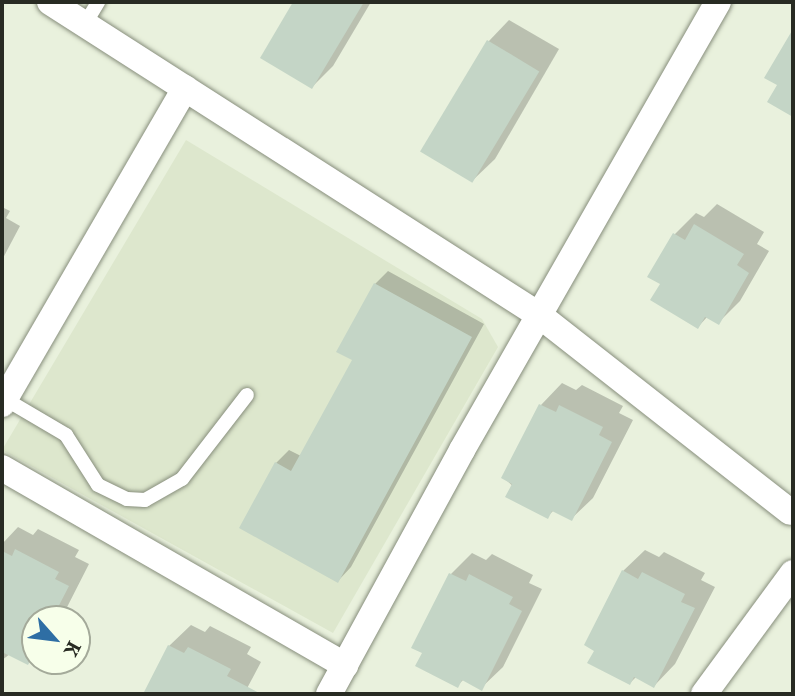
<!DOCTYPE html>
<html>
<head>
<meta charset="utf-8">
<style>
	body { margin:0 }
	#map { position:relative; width:795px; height:696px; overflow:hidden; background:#e9f1dd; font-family:"Noto Serif",serif }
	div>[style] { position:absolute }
	.built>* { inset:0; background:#dde7cd }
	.shadow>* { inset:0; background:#0003 }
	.building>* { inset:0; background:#c4d5c6; transform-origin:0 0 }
	.roads { filter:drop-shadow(0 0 2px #878e7c) drop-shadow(0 0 2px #878e7c) }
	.service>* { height:14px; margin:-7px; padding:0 7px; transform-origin:7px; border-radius:7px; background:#fff }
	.minor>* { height:26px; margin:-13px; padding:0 13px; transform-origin:13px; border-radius:13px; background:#fff }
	span { translate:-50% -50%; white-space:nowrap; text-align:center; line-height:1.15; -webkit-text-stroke:5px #f7ffea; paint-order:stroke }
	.frame { position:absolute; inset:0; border:4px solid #282b23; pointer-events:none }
	.north { position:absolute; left:21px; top:605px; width:70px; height:70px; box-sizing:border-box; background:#f7ffea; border:2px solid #a4aa9a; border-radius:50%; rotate:118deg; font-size:19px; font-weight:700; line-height:28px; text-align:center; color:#282b23 }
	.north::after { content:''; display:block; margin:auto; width:24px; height:32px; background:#2e6ea4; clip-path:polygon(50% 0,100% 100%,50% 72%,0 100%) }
</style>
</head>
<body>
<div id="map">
	<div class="built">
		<i style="clip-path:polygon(186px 140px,482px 319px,498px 347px,333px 633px,2px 450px)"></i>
	</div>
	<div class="shadow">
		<i style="clip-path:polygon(295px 2px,371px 2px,333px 66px,312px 87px,262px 58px)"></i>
		<i style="clip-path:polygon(509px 20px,559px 49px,495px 159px,473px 180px,488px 42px)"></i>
		<i style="clip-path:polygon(717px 204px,764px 232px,757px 244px,769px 251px,740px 301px,718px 323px,708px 316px,698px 327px,662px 284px,675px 234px,696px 213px,704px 217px)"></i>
		<i style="clip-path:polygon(2px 207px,10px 211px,6px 218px,20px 226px,2px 260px)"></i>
		<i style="clip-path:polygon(388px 271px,484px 324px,351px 567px,338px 581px,276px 463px,289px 450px,301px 456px,355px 360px,375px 284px)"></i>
		<i style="clip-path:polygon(562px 383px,576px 390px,582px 385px,623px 406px,619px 413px,633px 420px,593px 498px,571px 519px,554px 510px,547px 517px,504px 478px,541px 405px)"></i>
		<i style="clip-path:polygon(18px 527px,33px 535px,38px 529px,79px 550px,75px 557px,89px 564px,61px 619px,35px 619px,35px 656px,28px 663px,10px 654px,2px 660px,2px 544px)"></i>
		<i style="clip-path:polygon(645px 550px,659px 557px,664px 552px,705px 573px,701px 580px,715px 587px,675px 664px,654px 686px,636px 677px,630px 683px,596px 650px,623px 571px)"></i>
		<i style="clip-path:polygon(472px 553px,486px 560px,492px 554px,533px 575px,529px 583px,542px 589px,503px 667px,481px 688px,464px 679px,457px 686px,424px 653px,451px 574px)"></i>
		<i style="clip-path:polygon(191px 625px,205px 632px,210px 626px,251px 647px,247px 654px,261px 662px,244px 694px,144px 694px,169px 646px)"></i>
	</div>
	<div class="building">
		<i style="clip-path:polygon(293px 2px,364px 2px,312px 89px,260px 58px)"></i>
		<i style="clip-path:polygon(793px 29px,793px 117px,767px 102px,777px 85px,764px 78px)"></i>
		<i style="left:487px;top:40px;width:61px;height:130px;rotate:31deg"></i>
		<i style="clip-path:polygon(694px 224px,744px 254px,737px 265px,749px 273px,719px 325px,705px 317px,698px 329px,650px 300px,660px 284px,647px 277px,673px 233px,685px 240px)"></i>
		<i style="clip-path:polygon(374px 283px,472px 337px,338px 583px,239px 528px,275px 462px,291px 471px,352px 360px,336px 352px)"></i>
		<i style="clip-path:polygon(539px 404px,556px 412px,559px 405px,603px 427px,599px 435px,612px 442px,572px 521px,552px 511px,548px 519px,505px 497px,512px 484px,501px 478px)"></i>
		<i style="clip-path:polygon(15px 549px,59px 572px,55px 579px,69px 586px,52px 619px,35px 619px,35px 651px,28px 665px,2px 652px,2px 551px,12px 556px)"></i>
		<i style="clip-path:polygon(622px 570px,638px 579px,642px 572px,685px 594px,681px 602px,695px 608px,654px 688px,634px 677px,630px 685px,587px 663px,594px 651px,584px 645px)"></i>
		<i style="clip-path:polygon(449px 573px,466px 581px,469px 574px,513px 597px,509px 604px,522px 611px,482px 691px,462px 680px,458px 688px,415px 666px,422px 653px,411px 648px)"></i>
		<i style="clip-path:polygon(168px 645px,184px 653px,188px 647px,231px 669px,227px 676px,261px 694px,143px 694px)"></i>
	</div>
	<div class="roads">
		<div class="service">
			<i style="left:85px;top:24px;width:26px;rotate:-59deg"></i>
			<i style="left:5px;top:399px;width:71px;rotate:30.5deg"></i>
			<i style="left:66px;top:435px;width:59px;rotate:57.4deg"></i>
			<i style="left:98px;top:485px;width:32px;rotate:26deg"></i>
			<i style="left:127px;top:499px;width:18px;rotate:3deg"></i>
			<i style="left:145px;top:500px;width:43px;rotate:-29.6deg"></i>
			<i style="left:182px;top:479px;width:106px;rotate:-52.3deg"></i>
		</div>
		<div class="minor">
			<i style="left:50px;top:2px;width:581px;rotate:32.62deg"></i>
			<i style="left:539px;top:315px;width:319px;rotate:38.1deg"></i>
			<i style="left:2px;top:404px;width:365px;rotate:-59.9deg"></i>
			<i style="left:2px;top:468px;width:396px;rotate:29.9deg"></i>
			<i style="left:329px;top:694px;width:278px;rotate:-61.4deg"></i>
			<i style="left:462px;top:450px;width:516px;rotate:-60.26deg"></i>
			<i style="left:704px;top:694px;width:150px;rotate:-53.7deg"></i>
		</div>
	</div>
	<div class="frame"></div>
	<div class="north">K</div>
</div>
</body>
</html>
